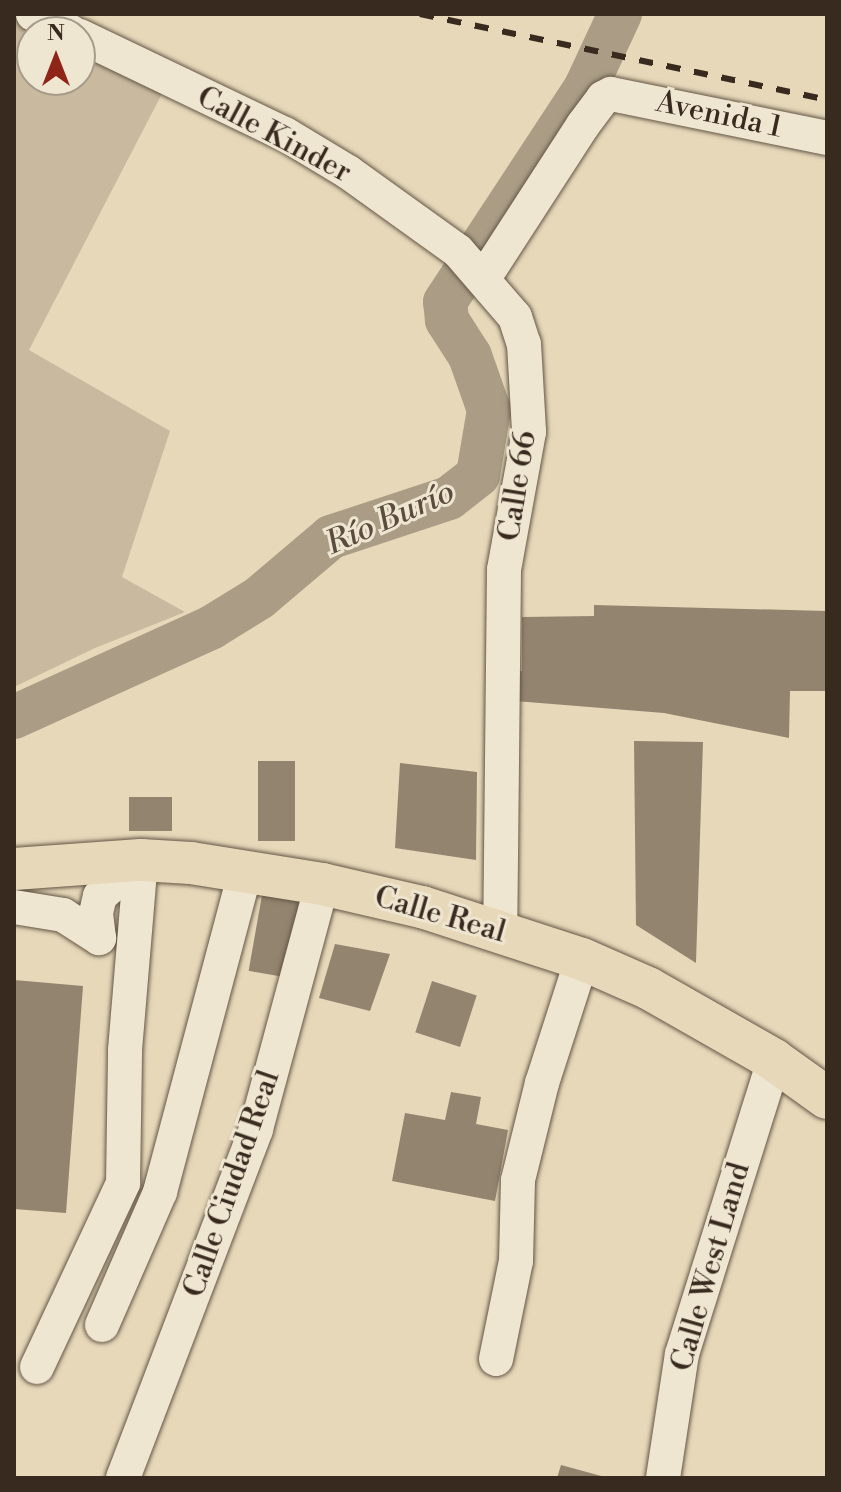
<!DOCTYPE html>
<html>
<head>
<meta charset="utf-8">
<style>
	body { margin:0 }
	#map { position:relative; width:841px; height:1492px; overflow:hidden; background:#e6d8b9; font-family:"Libre Bodoni",serif }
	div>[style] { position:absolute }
	.green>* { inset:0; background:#c9ba9f }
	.river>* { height:44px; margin:-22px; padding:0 22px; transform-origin:22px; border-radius:22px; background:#ab9d85 }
	.building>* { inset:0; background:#93846f; transform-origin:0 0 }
	.roads { filter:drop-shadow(0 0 2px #645646) drop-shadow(0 0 2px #645646) }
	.minor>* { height:34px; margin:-17px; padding:0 17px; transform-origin:17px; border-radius:17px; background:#efe6d2 }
	.major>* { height:42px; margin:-21px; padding:0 21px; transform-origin:21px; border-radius:21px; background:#e6d8b9 }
	.rail>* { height:6px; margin-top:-3px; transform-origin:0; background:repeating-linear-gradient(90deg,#392a1f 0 14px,transparent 0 28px) }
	span { translate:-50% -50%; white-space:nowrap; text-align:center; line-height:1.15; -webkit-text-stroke:6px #efe6d2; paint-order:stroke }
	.street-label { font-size:30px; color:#392a1f }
	.water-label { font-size:32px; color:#5b4c3e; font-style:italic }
	.frame { position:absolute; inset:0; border:16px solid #392a1f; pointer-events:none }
	.north { position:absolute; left:16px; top:16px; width:80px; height:80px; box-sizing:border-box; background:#efe6d2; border:2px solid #a69b8a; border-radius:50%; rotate:0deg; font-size:22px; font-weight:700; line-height:32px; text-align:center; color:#392a1f }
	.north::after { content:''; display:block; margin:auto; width:28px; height:36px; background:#8f2418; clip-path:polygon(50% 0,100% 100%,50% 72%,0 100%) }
</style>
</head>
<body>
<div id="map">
	<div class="green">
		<i style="clip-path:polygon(14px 14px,27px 14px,32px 32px,32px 80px,80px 80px,80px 43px,165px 88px,29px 350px,170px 431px,122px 577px,185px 612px,95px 648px,14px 687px)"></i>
	</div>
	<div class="river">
		<i style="left:14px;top:717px;width:217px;rotate:-24.4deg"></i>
		<i style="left:212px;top:627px;width:55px;rotate:-31.7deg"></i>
		<i style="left:259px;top:598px;width:94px;rotate:-40.3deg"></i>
		<i style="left:331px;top:537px;width:124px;rotate:-18.3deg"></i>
		<i style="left:449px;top:498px;width:37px;rotate:-38deg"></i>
		<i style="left:478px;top:475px;width:66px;rotate:-80.4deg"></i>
		<i style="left:489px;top:410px;width:57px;rotate:-109.4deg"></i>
		<i style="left:470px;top:356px;width:43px;rotate:-122.6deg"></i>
		<i style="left:447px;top:320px;width:18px;rotate:-96deg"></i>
		<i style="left:445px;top:302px;width:255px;rotate:-56.7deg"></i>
		<i style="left:585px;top:89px;width:83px;rotate:-65deg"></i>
	</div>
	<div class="building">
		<i style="clip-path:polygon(594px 605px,827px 611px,827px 691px,790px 691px,789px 738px,664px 713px,515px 701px,515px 671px,522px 671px,522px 617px,594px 616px)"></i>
		<i style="clip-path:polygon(634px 741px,703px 742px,696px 963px,636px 925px)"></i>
		<i style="left:258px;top:761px;width:37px;height:80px"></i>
		<i style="clip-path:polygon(400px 763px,477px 772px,476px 860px,395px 848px)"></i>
		<i style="left:129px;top:797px;width:43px;height:34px"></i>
		<i style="left:262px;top:895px;width:40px;height:77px;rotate:10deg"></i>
		<i style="clip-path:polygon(335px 944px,390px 954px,370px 1011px,319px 998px)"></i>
		<i style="clip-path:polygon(14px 980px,83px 986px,66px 1213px,14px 1209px)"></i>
		<i style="left:432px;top:981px;width:47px;height:54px;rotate:18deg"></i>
		<i style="clip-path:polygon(451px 1092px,481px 1097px,476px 1124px,508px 1130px,495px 1201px,392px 1181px,405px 1113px,445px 1120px)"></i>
		<i style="clip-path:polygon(561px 1465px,605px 1477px,605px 1478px,557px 1478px)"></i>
	</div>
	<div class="roads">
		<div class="minor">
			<i style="left:33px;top:14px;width:42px;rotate:25.3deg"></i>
			<i style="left:80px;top:36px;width:227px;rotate:25.6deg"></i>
			<i style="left:285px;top:134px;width:74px;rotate:31.1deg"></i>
			<i style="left:348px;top:172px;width:135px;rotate:35.7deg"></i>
			<i style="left:458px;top:251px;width:87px;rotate:49.2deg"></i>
			<i style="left:515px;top:317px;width:28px;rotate:72deg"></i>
			<i style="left:524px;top:344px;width:88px;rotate:86.7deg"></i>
			<i style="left:529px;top:432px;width:140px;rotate:100.3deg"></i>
			<i style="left:504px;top:570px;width:361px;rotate:90.6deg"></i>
			<i style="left:484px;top:278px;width:182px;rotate:-57.1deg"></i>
			<i style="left:583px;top:125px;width:34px;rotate:-53deg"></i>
			<i style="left:603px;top:98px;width:9px;rotate:-27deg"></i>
			<i style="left:611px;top:94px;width:220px;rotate:11.5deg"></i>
			<i style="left:14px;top:907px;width:50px;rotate:9.3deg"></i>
			<i style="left:63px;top:915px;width:43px;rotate:32.6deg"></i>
			<i style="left:99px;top:938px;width:25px;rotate:-97deg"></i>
			<i style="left:96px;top:913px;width:17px;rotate:-77deg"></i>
			<i style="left:100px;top:896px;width:55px;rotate:-41.3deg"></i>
			<i style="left:102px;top:1325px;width:145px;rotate:-66.4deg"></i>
			<i style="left:160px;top:1192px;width:334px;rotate:-75.1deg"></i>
			<i style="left:496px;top:1359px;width:100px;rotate:-78.5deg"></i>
			<i style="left:516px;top:1261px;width:81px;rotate:-88.6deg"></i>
			<i style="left:518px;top:1180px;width:100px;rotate:-76.1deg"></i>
			<i style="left:542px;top:1083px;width:130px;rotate:-72.1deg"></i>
			<i style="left:37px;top:1367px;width:203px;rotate:-64.9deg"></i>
			<i style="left:123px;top:1183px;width:133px;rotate:-89.1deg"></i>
			<i style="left:125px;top:1050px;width:191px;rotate:-85.2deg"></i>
			<i style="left:123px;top:1478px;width:373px;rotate:-69.1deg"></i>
			<i style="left:256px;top:1129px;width:254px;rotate:-74.9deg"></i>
			<i style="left:663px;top:1478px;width:125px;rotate:-81.3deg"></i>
			<i style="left:682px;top:1354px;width:308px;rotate:-72.6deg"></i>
		</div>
		<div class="major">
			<i style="left:14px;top:869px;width:127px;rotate:-4.1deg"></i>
			<i style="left:141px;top:860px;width:50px;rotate:3.4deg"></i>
			<i style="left:191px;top:863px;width:133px;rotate:9.1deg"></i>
			<i style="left:322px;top:884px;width:103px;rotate:13deg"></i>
			<i style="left:422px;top:907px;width:168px;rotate:18deg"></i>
			<i style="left:582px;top:959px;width:72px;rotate:23.7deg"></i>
			<i style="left:648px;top:988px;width:145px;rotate:29.7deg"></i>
			<i style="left:774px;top:1060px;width:65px;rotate:35.6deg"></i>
		</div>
	</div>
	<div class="rail">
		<i style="left:420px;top:14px;width:416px;rotate:11.9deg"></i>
	</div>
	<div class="street-label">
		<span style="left:719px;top:115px;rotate:12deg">Avenida 1</span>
		<span style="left:274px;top:135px;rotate:28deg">Calle Kinder</span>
		<span style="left:518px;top:486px;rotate:-81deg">Calle 66</span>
		<span style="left:440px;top:915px;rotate:16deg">Calle Real</span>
		<span style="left:232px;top:1184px;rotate:-71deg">Calle Ciudad Real</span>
		<span style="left:711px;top:1267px;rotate:-74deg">Calle West Land</span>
	</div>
	<div class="water-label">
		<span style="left:390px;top:518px;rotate:-24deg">Río Burío</span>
	</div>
	<div class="frame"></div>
	<div class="north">N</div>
</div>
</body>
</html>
